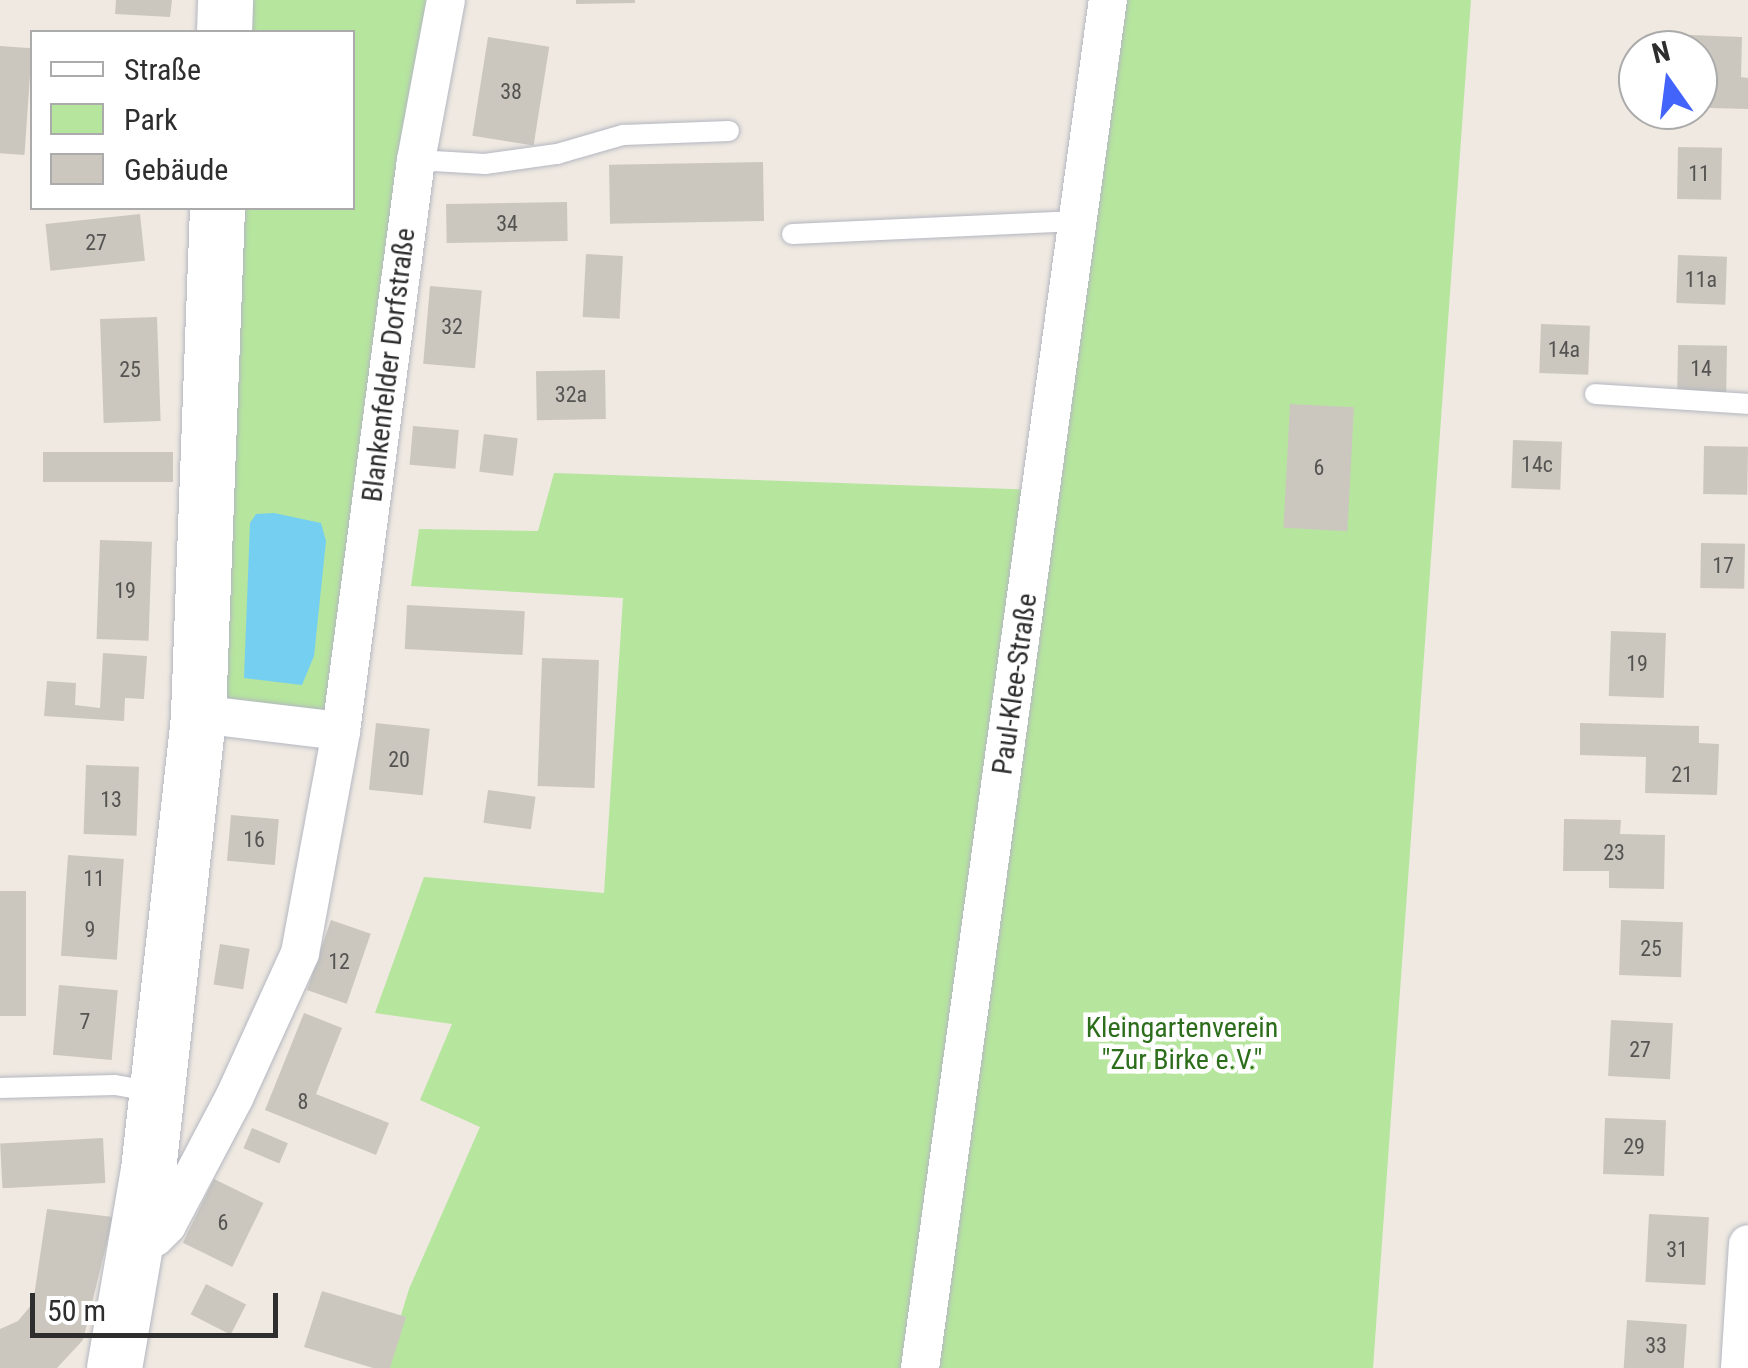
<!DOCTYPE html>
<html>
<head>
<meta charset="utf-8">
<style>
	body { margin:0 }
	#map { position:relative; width:1748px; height:1368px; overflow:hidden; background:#efe9e1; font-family:"Roboto Condensed",sans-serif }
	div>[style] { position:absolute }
	.green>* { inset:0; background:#b6e59e }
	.water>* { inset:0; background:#75cff0 }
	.building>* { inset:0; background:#cbc7bf; transform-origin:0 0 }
	.roads { filter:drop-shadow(0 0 2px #b4b7c1) drop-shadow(0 0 2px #b4b7c1) }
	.service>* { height:20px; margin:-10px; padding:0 10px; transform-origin:10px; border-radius:10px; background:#fff }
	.minor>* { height:38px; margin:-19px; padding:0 19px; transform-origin:19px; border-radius:19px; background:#fff }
	.secondary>* { height:55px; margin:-27.5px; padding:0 27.5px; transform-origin:27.5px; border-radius:27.5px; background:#fff }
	span { translate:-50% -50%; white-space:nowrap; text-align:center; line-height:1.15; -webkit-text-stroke:9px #fff; paint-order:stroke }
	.number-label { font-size:22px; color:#555452 }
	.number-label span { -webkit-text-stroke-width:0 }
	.street-label { font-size:28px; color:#2e2e2e }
	.park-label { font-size:28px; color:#2c6e1b }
	.legend { position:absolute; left:30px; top:30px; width:325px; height:180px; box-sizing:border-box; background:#fff; border:2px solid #ababab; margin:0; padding:12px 18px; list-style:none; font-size:30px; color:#2e2e2e }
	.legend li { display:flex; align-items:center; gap:20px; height:50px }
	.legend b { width:50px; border:2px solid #ababab }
	.north { position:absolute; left:1618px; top:30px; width:100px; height:100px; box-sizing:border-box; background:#fff; border:2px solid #ababab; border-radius:50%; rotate:346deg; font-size:28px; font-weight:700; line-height:40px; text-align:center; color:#2e2e2e }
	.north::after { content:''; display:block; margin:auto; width:35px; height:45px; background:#4264fb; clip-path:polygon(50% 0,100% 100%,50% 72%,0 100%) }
	.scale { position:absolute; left:30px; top:1293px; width:248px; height:45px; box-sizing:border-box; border:5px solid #2e2e2e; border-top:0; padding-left:12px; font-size:30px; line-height:35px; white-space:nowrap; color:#2e2e2e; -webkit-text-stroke:8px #fff; paint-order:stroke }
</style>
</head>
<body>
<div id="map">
	<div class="green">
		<i style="clip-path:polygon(225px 0,439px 0,341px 731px,198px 714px,217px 208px,352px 208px,352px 32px,224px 32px)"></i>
		<i style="clip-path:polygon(1108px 0,1471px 0,1373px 1368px,385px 1368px,409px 1289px,480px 1127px,420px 1100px,452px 1024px,375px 1013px,424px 877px,604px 893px,623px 598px,411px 586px,419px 529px,538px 531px,554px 473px,1041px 490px)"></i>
	</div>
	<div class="water">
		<i style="clip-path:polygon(274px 513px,321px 523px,326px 541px,314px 656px,302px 685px,244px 678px,250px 523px,256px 514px)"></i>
	</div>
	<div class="building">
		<i style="clip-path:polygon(116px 0,172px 0,170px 17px,115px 14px)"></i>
		<i style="clip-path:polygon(576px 0,635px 0,635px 3px,576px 4px)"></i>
		<i style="clip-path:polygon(1667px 34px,1742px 37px,1741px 77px,1748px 78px,1748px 109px,1709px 108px,1710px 85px,1698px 84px,1698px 50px,1666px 50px)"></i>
		<i style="left:488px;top:37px;width:62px;height:100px;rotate:9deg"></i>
		<i style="left:0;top:46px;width:32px;height:107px;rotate:4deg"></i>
		<i style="left:1678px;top:147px;width:44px;height:52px;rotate:1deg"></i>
		<i style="left:763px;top:162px;width:59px;height:154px;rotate:89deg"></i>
		<i style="left:567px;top:202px;width:39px;height:121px;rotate:89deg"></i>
		<i style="left:140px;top:214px;width:47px;height:95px;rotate:84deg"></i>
		<i style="left:586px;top:254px;width:37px;height:63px;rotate:3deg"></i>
		<i style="left:1678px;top:255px;width:49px;height:48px;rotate:2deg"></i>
		<i style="left:430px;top:286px;width:52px;height:78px;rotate:5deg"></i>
		<i style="left:157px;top:317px;width:104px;height:57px;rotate:88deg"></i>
		<i style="left:1541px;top:324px;width:49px;height:49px;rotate:2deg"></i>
		<i style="left:1678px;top:345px;width:49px;height:48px;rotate:1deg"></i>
		<i style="left:605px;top:370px;width:49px;height:69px;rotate:89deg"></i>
		<i style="left:1290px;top:404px;width:64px;height:124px;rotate:3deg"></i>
		<i style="left:413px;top:426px;width:46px;height:39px;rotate:5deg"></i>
		<i style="left:484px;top:434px;width:34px;height:38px;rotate:7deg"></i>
		<i style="left:1513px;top:440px;width:49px;height:48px;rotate:2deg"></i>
		<i style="left:1704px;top:446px;width:44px;height:48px;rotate:1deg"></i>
		<i style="left:43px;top:452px;width:130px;height:30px"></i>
		<i style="left:100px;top:540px;width:52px;height:99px;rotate:2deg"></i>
		<i style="left:1701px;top:543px;width:44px;height:45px;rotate:1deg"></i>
		<i style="left:407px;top:605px;width:118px;height:44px;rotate:3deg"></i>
		<i style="left:1611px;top:631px;width:55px;height:65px;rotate:2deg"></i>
		<i style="clip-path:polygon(103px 653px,147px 656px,144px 699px,125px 698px,124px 721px,44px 716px,47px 681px,76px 683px,75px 705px,100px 708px)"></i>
		<i style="left:542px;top:658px;width:57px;height:128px;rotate:2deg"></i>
		<i style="left:376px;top:723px;width:54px;height:67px;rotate:6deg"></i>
		<i style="clip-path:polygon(1580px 723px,1699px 726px,1699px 743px,1719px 744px,1717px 795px,1645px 793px,1646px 757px,1580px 755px)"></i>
		<i style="left:86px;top:765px;width:53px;height:69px;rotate:2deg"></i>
		<i style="left:488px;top:790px;width:48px;height:33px;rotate:8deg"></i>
		<i style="left:231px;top:815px;width:48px;height:46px;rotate:5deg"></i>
		<i style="clip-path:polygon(1564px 819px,1621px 820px,1620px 834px,1665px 835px,1664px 889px,1609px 888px,1609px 871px,1563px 871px)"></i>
		<i style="left:68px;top:855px;width:56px;height:101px;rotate:4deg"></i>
		<i style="left:0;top:891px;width:26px;height:125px"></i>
		<i style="left:331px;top:920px;width:42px;height:74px;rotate:19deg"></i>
		<i style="left:1621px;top:920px;width:62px;height:55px;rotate:2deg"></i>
		<i style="left:220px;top:944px;width:30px;height:41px;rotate:9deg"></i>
		<i style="left:59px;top:985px;width:59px;height:70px;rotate:5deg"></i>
		<i style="clip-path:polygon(304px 1013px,342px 1028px,316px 1094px,389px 1123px,376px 1155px,265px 1110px)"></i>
		<i style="left:1611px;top:1020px;width:62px;height:56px;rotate:3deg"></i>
		<i style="left:1605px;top:1118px;width:61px;height:56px;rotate:2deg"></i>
		<i style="left:252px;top:1128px;width:39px;height:22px;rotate:23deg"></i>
		<i style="left:103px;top:1138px;width:45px;height:103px;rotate:87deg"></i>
		<i style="left:214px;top:1179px;width:55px;height:71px;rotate:26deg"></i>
		<i style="clip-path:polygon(47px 1209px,113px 1217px,83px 1340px,57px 1368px,0 1368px,0 1329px,18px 1321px,33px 1303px)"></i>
		<i style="left:1649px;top:1214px;width:60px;height:68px;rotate:3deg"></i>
		<i style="left:206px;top:1284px;width:45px;height:34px;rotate:27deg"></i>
		<i style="clip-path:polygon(322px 1291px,406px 1317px,390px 1368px,373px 1368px,304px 1347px)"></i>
		<i style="left:1627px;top:1320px;width:60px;height:48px;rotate:4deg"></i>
	</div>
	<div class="roads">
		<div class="service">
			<i style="left:416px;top:160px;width:69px;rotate:3.3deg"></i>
			<i style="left:485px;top:164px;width:73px;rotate:-7.9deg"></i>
			<i style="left:557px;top:154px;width:69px;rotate:-16.1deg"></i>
			<i style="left:623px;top:135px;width:106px;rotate:-2.2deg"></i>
			<i style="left:792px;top:234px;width:286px;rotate:-2.6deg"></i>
			<i style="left:1595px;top:394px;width:153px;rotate:3.7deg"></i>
			<i style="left:0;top:1088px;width:115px;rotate:-1.5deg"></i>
			<i style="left:115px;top:1085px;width:42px;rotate:9.7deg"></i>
		</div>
		<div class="minor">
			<i style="left:198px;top:714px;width:144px;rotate:6.8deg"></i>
			<i style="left:138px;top:1241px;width:17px;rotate:-13deg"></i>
			<i style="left:155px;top:1237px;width:17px;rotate:-45deg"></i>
			<i style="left:167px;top:1225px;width:144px;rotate:-62.2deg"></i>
			<i style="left:234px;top:1098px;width:159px;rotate:-65.5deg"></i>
			<i style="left:300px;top:953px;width:226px;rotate:-79.5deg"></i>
			<i style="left:341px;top:731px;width:576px;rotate:-82.52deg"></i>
			<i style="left:416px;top:160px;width:163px;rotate:-79.4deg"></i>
			<i style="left:920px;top:1368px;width:1381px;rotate:-82.18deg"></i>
			<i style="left:1740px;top:1368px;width:124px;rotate:-86.3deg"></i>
		</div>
		<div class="secondary">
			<i style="left:224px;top:32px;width:32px;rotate:-88deg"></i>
			<i style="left:114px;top:1368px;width:201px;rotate:-80.3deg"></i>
			<i style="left:148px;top:1170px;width:459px;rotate:-83.7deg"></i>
			<i style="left:198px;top:714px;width:506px;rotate:-87.85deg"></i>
		</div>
	</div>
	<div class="number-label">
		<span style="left:511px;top:92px">38</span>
		<span style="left:1699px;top:174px">11</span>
		<span style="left:507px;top:224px">34</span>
		<span style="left:96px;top:243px">27</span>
		<span style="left:1701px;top:280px">11a</span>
		<span style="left:452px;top:327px">32</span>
		<span style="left:1564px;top:350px">14a</span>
		<span style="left:1701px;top:369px">14</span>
		<span style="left:130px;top:370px">25</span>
		<span style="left:571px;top:395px">32a</span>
		<span style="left:1537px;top:465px">14c</span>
		<span style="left:1319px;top:468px">6</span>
		<span style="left:1723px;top:566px">17</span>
		<span style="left:125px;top:591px">19</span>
		<span style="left:1637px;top:664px">19</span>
		<span style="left:399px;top:760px">20</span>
		<span style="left:1682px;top:775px">21</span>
		<span style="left:111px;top:800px">13</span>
		<span style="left:254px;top:840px">16</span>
		<span style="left:1614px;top:853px">23</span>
		<span style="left:94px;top:879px">11</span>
		<span style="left:90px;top:930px">9</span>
		<span style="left:1651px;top:949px">25</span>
		<span style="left:339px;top:962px">12</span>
		<span style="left:85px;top:1022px">7</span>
		<span style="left:1640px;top:1050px">27</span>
		<span style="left:303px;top:1102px">8</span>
		<span style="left:1634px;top:1147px">29</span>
		<span style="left:223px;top:1223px">6</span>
		<span style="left:1677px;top:1250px">31</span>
		<span style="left:1656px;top:1346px">33</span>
	</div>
	<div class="street-label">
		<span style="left:389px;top:365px;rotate:-83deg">Blankenfelder Dorfstraße</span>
		<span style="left:1015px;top:684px;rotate:-82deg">Paul-Klee-Straße</span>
	</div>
	<div class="park-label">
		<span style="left:1182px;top:1044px">Kleingartenverein<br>"Zur Birke e.V."</span>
	</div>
	<ul class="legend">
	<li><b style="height:12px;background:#fff"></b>Straße</li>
	<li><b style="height:28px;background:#b6e59e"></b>Park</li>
	<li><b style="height:28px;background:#cbc7bf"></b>Gebäude</li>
	</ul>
	<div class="north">N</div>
	<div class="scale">50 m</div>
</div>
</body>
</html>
